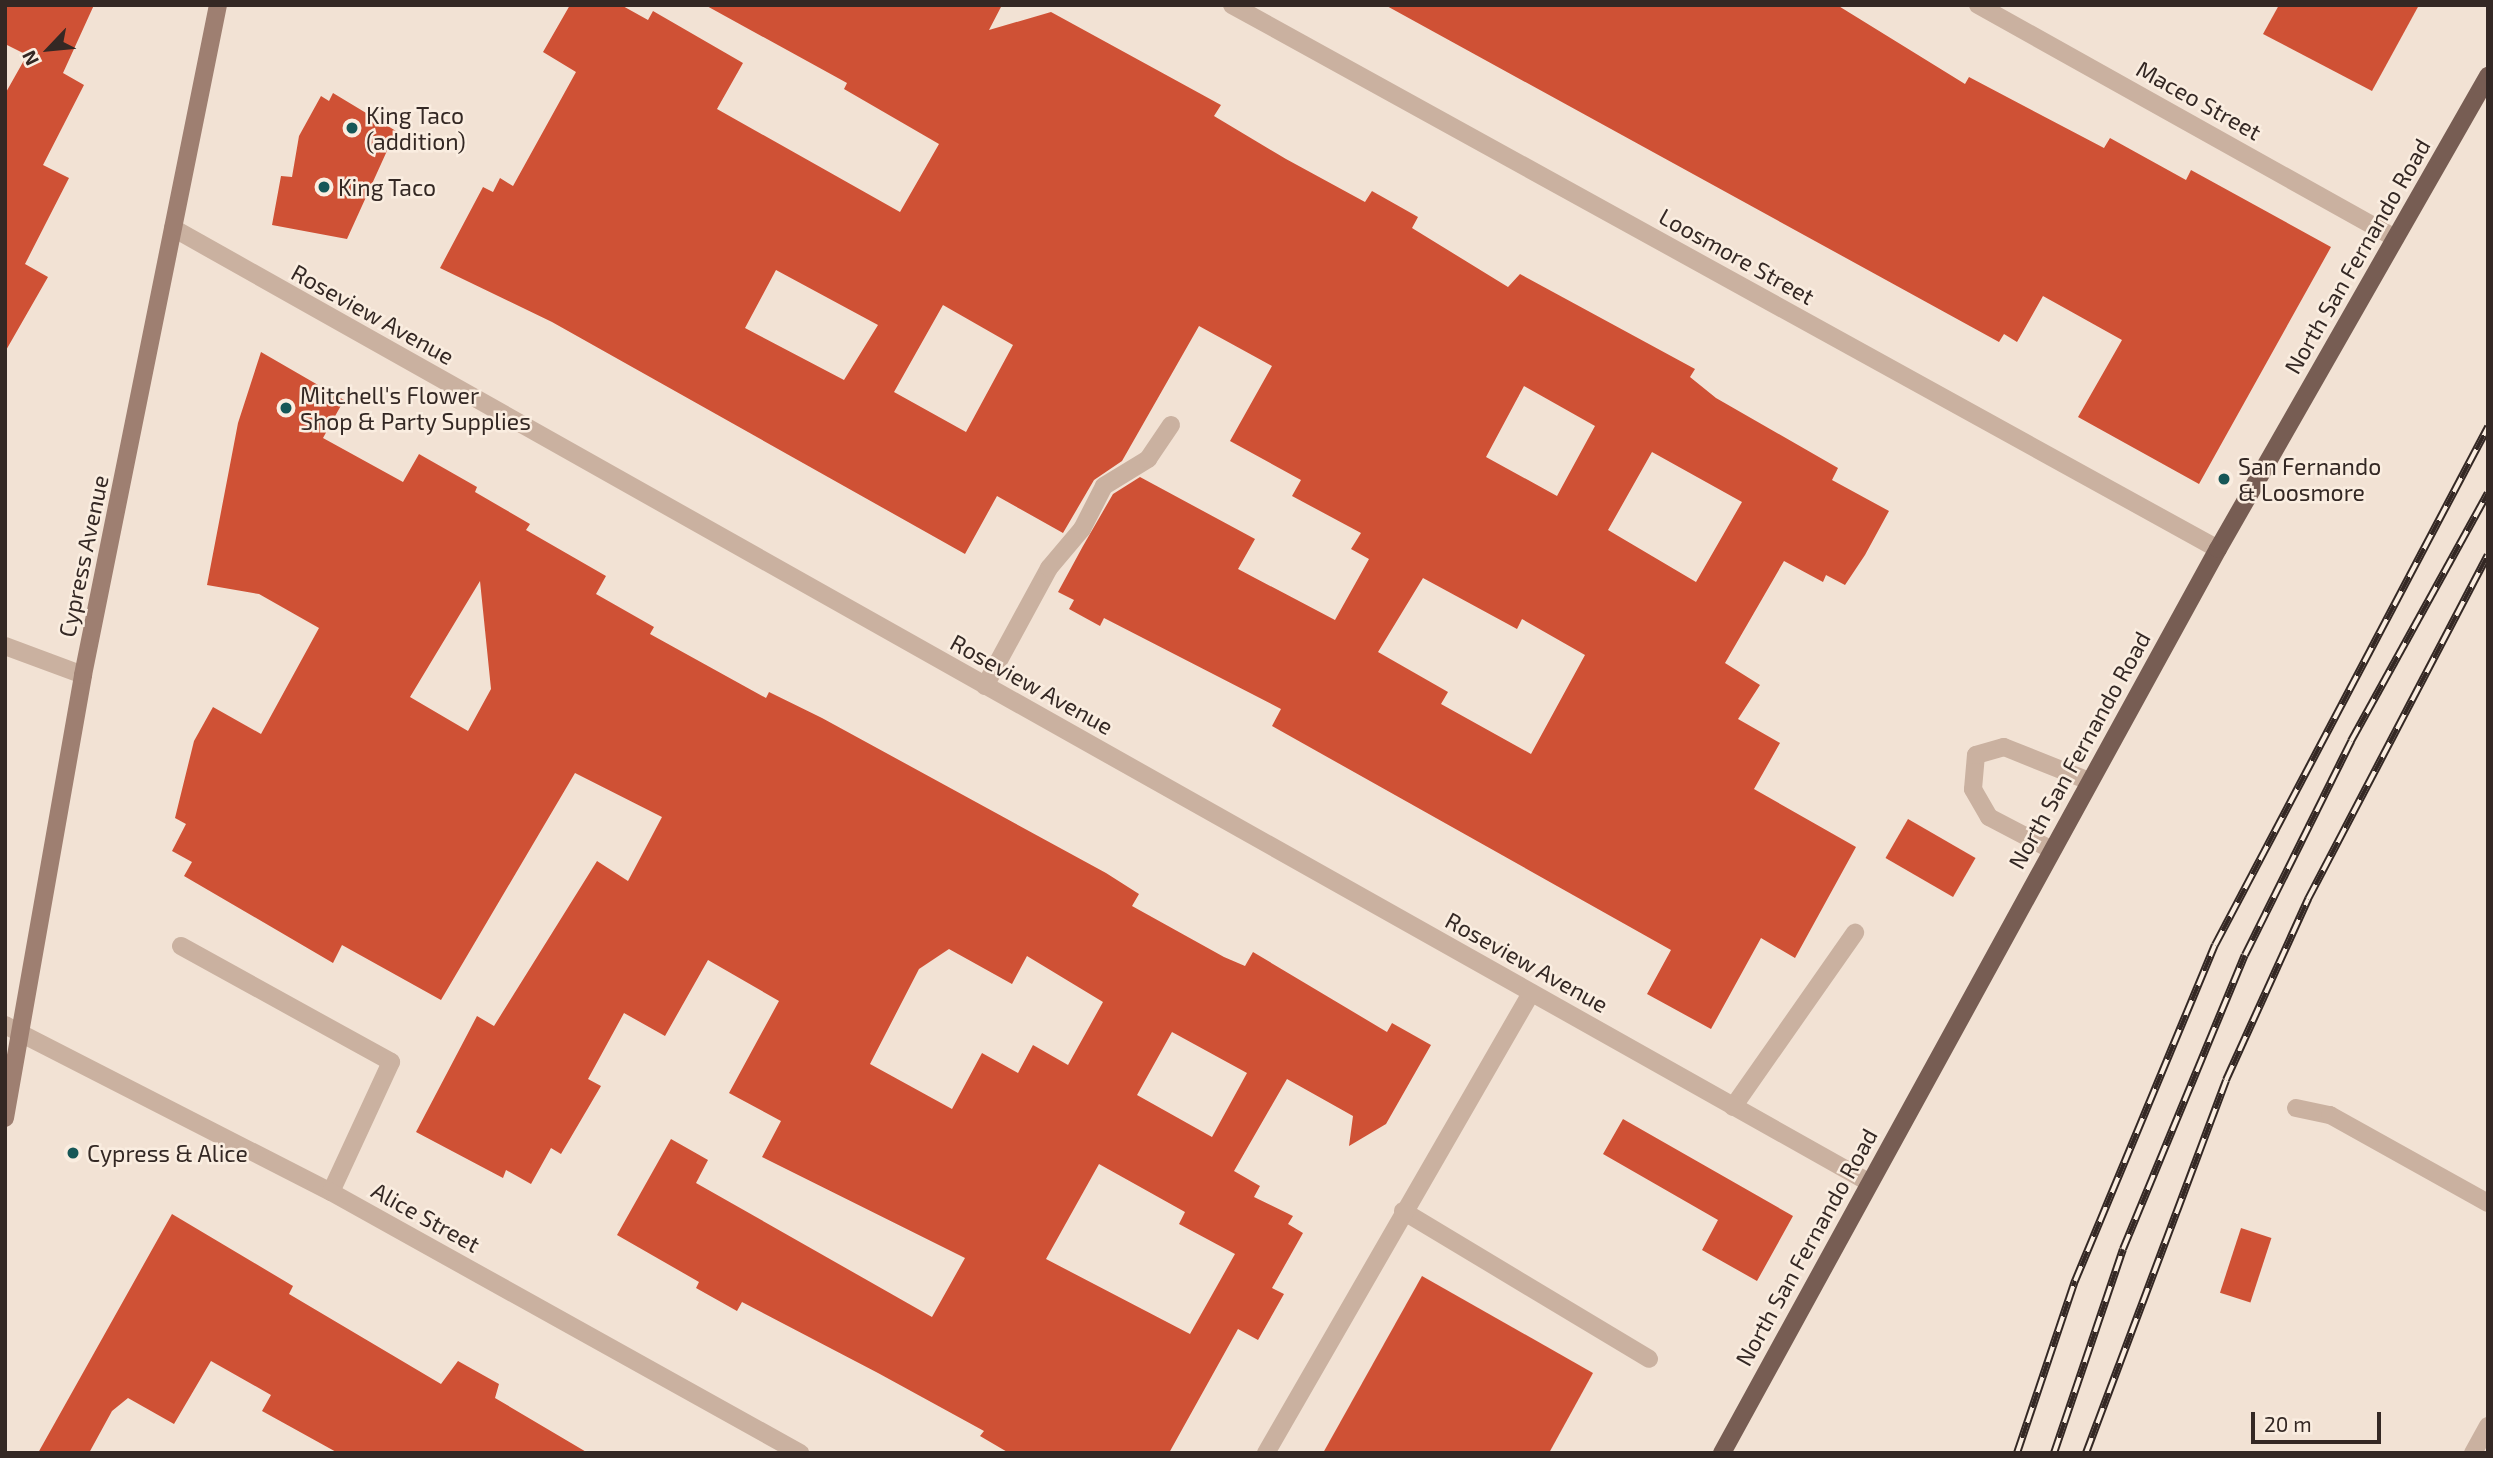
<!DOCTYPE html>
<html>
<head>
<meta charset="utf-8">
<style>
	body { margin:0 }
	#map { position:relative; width:2493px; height:1458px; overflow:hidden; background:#f2e2d4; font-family:"Exo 2",sans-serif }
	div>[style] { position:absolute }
	.building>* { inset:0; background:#cf5135; transform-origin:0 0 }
	.lane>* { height:18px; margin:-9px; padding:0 9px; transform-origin:9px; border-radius:9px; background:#cab1a0 }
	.street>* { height:18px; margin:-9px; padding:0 9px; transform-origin:9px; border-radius:9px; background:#cab1a0 }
	.secondary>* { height:18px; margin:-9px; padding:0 9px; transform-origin:9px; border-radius:9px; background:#9e7f71 }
	.primary>* { height:18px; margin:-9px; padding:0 9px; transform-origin:9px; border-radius:9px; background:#775d53 }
	.rail>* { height:8px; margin-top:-4px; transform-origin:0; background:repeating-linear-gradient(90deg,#faede0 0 16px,#342824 0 32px); box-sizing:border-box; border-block:2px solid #342824 }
	.dots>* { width:19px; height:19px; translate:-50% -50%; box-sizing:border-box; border:4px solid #faede0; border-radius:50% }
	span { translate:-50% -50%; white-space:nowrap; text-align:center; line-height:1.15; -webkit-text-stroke:5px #faede0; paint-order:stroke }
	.street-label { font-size:23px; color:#342824 }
	.poi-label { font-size:23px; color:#342824 }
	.left { translate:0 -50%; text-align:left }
	.frame { position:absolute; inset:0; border:7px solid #342824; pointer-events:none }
	.north { position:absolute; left:14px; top:14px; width:70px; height:70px; -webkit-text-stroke:5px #faede0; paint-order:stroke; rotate:244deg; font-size:19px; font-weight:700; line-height:28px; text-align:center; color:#342824 }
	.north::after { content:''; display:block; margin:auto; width:24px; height:32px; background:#342824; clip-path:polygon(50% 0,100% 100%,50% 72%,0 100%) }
	.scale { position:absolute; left:2251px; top:1412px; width:130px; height:32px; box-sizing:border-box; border:4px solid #342824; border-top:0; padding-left:9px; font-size:21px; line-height:24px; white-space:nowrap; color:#342824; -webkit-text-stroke:5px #faede0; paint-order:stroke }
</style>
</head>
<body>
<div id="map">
	<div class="building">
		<i style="clip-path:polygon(5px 5px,94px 5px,63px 73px,84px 85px,43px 165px,69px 178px,25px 264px,48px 277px,5px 352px,5px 94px,27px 55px,5px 44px)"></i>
		<i style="clip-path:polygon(evenodd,570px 5px,621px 5px,648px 20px,653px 11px,743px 63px,717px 109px,900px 212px,939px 144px,844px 89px,847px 83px,705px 5px,1002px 5px,989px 30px,1051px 12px,1221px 105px,1214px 116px,1286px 159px,1365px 202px,1372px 191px,1418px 217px,1412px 228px,1508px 287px,1520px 274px,1695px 369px,1690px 377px,1716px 398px,1838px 468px,1832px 480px,1889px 511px,1865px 555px,1845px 585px,1826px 575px,1823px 582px,1784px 561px,1725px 663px,1760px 685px,1738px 719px,1780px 743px,1754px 789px,1856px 847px,1795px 958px,1761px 938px,1711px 1029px,1647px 994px,1671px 950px,1272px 726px,1281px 709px,1104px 618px,1100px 626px,1069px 609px,1074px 600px,1058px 592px,1083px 546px,1113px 494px,1140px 477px,1255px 539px,1238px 569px,1335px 620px,1369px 559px,1351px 549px,1361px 533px,1292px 496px,1301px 480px,1230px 441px,1272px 366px,1199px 326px,1122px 461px,1094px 480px,1063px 533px,997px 496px,965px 554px,552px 322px,440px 268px,483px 187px,493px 192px,500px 178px,513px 186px,576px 72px,543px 52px,570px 5px,776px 270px,878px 325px,844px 380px,745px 328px,776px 270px,570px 5px,943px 305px,1013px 345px,966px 432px,894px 392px,943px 305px,570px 5px,1524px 386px,1595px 426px,1557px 496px,1486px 457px,1524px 386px,570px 5px,1652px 452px,1742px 502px,1696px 582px,1608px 530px,1652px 452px,570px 5px,1423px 578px,1517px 629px,1522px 619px,1585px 655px,1531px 754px,1441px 704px,1448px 692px,1378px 652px,1423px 578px)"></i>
		<i style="clip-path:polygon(1385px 5px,1837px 5px,1965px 84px,1969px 77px,2104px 148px,2110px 138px,2186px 180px,2191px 170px,2331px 247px,2199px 484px,2078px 417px,2122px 340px,2043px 296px,2017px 342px,2004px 334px,1999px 342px)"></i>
		<i style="clip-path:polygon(2279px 5px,2419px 5px,2372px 91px,2263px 34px)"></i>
		<i style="clip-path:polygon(333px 93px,396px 131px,347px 239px,272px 225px,281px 176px,292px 177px,299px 136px,321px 96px,329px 101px)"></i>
		<i style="clip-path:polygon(evenodd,261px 352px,344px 400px,323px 438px,403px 482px,419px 454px,477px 487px,475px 492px,530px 524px,526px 530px,606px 576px,596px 594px,654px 627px,650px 634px,766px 698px,769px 692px,822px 718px,1106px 873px,1139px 894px,1132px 906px,1224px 957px,1245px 966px,1253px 952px,1387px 1032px,1392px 1023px,1431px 1045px,1386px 1124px,1349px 1146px,1353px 1116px,1287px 1079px,1234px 1171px,1260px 1186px,1254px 1197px,1293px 1216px,1288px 1224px,1303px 1233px,1272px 1288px,1284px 1294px,1258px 1340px,1238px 1329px,1169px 1453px,1009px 1453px,980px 1436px,984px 1431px,878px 1373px,742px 1302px,737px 1311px,696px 1288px,699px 1282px,617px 1235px,671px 1139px,708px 1160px,696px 1183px,932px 1317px,965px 1258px,762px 1157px,781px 1121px,729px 1093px,779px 1001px,708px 960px,665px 1036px,624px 1013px,588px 1079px,601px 1086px,561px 1154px,551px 1148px,531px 1184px,506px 1170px,503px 1178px,416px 1132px,477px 1016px,494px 1026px,597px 861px,628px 881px,662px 817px,575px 773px,441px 1000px,342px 945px,333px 963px,184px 876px,192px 862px,172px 851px,186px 824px,175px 818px,194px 741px,213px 707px,261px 734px,319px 628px,259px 594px,207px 585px,238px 423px,261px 352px,480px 581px,491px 689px,468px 731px,410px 697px,480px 581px,261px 352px,949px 949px,1012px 984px,1027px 956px,1103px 1002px,1068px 1065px,1033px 1045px,1018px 1073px,982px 1053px,952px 1109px,870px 1064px,919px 969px,949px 949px,261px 352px,1172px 1032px,1247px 1073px,1212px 1137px,1137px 1095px,1172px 1032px,261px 352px,1099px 1164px,1185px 1212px,1179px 1224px,1235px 1254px,1190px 1334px,1046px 1259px,1099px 1164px)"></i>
		<i style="left:1908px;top:819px;width:78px;height:45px;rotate:30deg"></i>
		<i style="clip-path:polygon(1623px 1119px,1793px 1216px,1757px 1281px,1702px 1250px,1718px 1220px,1603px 1154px)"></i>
		<i style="clip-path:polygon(172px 1214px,293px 1286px,289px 1294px,441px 1384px,458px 1361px,499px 1384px,495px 1398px,588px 1453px,338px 1453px,262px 1411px,271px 1395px,211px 1361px,174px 1424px,128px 1398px,112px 1411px,89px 1453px,38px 1453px)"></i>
		<i style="left:2241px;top:1228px;width:32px;height:68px;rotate:18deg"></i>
		<i style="clip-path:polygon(1422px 1276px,1593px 1373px,1549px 1453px,1323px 1453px)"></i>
	</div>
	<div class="lane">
		<i style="left:985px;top:686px;width:134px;rotate:-61.5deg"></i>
		<i style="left:1049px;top:568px;width:51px;rotate:-49.8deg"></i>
		<i style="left:1082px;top:529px;width:48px;rotate:-62.9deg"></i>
		<i style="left:1104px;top:486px;width:52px;rotate:-31.5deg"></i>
		<i style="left:1148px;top:459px;width:41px;rotate:-55.9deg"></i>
		<i style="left:2052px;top:850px;width:71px;rotate:-152.4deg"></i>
		<i style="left:1989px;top:817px;width:32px;rotate:-120deg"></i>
		<i style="left:1973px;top:789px;width:34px;rotate:-85deg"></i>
		<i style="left:1976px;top:755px;width:29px;rotate:-16deg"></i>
		<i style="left:2004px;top:747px;width:92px;rotate:21.8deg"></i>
		<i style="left:181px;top:946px;width:240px;rotate:28.9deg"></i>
		<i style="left:391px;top:1062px;width:143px;rotate:114.8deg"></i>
		<i style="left:5px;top:1025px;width:19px;rotate:28deg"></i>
		<i style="left:1733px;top:1107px;width:213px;rotate:-55deg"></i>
		<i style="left:2296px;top:1108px;width:35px;rotate:12deg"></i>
		<i style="left:2330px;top:1115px;width:181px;rotate:29.1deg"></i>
		<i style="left:1403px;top:1211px;width:287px;rotate:31deg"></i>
		<i style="left:1266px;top:1453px;width:531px;rotate:-60.05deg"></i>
		<i style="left:2473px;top:1453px;width:31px;rotate:-61deg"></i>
	</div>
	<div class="street">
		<i style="left:1232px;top:5px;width:1126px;rotate:28.89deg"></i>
		<i style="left:1978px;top:5px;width:478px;rotate:29.2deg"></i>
		<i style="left:173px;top:228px;width:1945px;rotate:29.37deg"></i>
		<i style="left:5px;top:646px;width:83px;rotate:20.4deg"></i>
		<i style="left:22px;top:1034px;width:347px;rotate:27.1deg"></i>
		<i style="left:331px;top:1192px;width:537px;rotate:29.1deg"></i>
	</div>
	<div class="secondary">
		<i style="left:5px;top:1118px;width:450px;rotate:-80deg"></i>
		<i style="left:83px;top:675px;width:683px;rotate:-78.61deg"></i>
	</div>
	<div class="primary">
		<i style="left:1722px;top:1453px;width:1031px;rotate:-61.25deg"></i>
		<i style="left:2218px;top:549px;width:545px;rotate:-60.28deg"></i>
	</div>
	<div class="rail">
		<i style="left:2017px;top:1453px;width:182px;rotate:-71.4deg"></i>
		<i style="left:2075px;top:1281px;width:364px;rotate:-67.4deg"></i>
		<i style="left:2215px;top:945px;width:586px;rotate:-62.21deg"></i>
		<i style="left:2054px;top:1453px;width:215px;rotate:-71.3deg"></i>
		<i style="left:2123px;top:1249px;width:318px;rotate:-67.5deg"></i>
		<i style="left:2245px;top:955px;width:239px;rotate:-63.6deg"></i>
		<i style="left:2351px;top:741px;width:283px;rotate:-61.1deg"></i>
		<i style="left:2086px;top:1453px;width:398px;rotate:-69.4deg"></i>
		<i style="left:2226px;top:1080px;width:199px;rotate:-65.6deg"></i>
		<i style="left:2308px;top:899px;width:388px;rotate:-62.4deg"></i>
	</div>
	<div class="dots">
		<i style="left:352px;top:128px;background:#175757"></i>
		<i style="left:324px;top:187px;background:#175757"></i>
		<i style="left:286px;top:408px;background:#175757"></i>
		<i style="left:2224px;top:479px;background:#175757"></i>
		<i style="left:73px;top:1153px;background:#175757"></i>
	</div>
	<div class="street-label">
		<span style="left:2199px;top:100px;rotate:29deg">Maceo Street</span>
		<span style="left:1737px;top:256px;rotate:29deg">Loosmore Street</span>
		<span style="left:2357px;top:256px;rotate:-60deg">North San Fernando Road</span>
		<span style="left:373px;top:314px;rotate:29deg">Roseview Avenue</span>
		<span style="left:83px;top:556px;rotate:-78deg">Cypress Avenue</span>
		<span style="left:1032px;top:684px;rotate:29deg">Roseview Avenue</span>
		<span style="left:2079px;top:750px;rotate:-61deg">North San Fernando Road</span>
		<span style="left:1527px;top:962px;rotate:29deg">Roseview Avenue</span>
		<span style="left:426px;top:1217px;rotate:29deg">Alice Street</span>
		<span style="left:1806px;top:1247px;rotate:-61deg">North San Fernando Road</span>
	</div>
	<div class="poi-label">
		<span class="left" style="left:366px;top:128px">King Taco<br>(addition)</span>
		<span class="left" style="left:338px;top:187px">King Taco</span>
		<span class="left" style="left:300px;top:408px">Mitchell's Flower<br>Shop &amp; Party Supplies</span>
		<span class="left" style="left:2238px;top:479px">San Fernando<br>&amp; Loosmore</span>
		<span class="left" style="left:87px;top:1153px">Cypress &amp; Alice</span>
	</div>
	<div class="frame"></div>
	<div class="north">N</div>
	<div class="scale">20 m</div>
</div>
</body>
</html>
